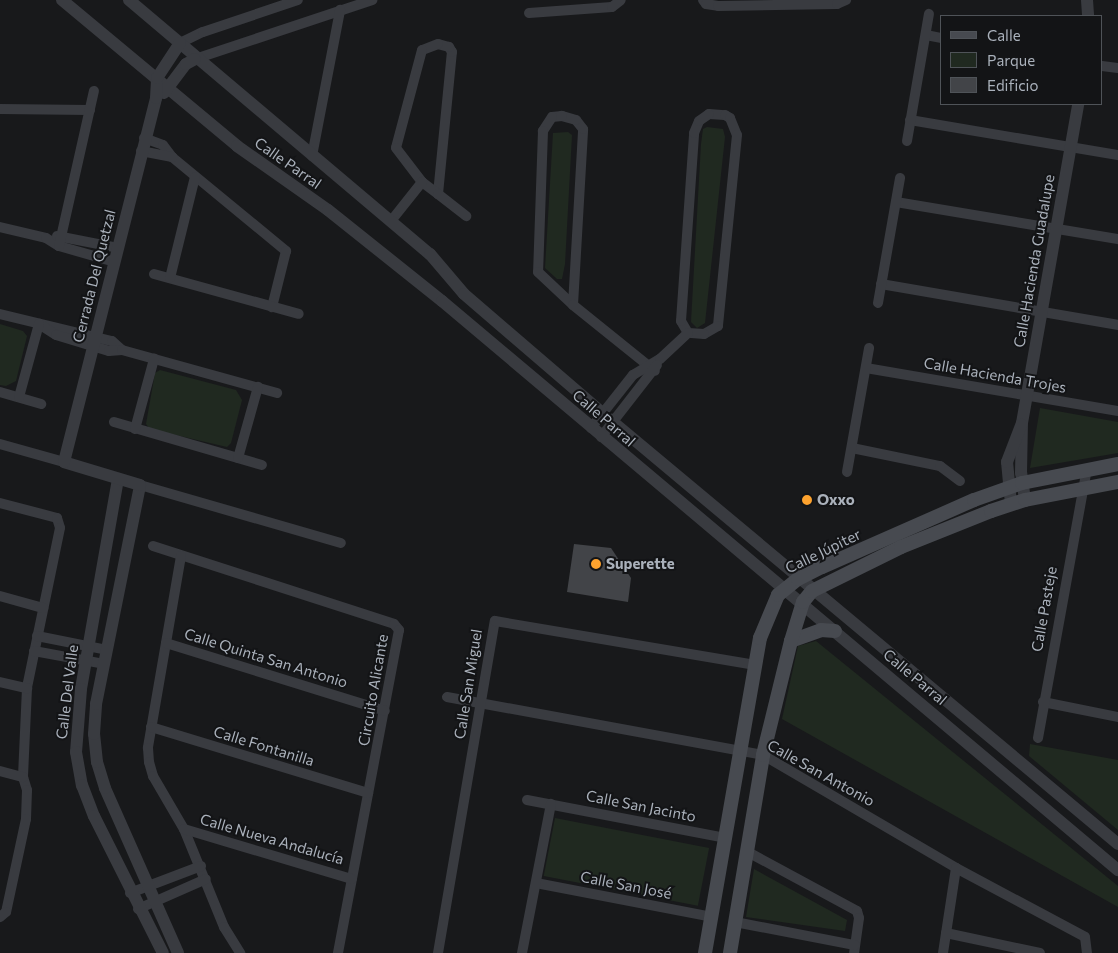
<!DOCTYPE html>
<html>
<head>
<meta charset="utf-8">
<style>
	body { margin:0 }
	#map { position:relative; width:1118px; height:953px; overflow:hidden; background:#18191b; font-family:Commissioner,sans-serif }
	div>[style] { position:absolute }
	.green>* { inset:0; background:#202920; transform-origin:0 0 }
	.building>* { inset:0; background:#424448 }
	.minor>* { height:10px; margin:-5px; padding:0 5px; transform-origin:5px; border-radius:5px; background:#393b40 }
	.tertiary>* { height:12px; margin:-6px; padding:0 6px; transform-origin:6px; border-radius:6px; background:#393b40 }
	.secondary>* { height:14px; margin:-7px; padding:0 7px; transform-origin:7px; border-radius:7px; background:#474a50 }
	.dots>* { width:14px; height:14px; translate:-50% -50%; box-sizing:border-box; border:2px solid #131416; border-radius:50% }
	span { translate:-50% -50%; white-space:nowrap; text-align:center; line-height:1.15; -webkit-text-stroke:4px #131416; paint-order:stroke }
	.street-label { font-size:15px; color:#aab1bb }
	.poi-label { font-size:15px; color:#aab1bb; font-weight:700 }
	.left { translate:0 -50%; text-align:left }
	.legend { position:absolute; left:940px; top:15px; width:162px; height:90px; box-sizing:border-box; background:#131416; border:1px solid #4f5358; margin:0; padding:6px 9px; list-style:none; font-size:15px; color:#aab1bb }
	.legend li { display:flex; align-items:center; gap:10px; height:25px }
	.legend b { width:25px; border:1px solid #4f5358 }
</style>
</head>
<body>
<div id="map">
	<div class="green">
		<i style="clip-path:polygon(707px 127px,723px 129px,725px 137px,705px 323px,697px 328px,691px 322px,701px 144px,703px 129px)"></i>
		<i style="clip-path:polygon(568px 132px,572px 135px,565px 264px,562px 279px,557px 279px,545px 268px,553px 133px)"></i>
		<i style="clip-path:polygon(0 324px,23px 331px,27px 336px,16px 381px,6px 386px,0 385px)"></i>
		<i style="clip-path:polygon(160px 370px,236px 390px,242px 400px,231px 443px,227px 447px,150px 429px,146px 424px,155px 373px)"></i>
		<i style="clip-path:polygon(1040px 408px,1118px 422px,1118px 453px,1030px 468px)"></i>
		<i style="clip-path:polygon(816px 641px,1118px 886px,1118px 907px,782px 719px,798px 646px)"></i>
		<i style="clip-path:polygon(1030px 744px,1118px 760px,1118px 830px,1029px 756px)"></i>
		<i style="left:555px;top:818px;width:157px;height:59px;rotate:11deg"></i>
		<i style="clip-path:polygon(754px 869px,847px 920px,845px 931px,746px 917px)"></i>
	</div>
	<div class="building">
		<i style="clip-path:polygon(574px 544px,611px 548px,631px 578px,628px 602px,567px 592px)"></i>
	</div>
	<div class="minor">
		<i style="left:703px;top:0;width:5px;rotate:53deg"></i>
		<i style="left:706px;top:4px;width:12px;rotate:9deg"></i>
		<i style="left:718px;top:6px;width:119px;rotate:-1deg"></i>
		<i style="left:837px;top:4px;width:10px;rotate:-24deg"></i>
		<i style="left:529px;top:13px;width:83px;rotate:-4.1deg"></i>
		<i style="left:612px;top:7px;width:11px;rotate:-38deg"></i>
		<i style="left:926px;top:35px;width:16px;rotate:11deg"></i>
		<i style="left:180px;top:43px;width:25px;rotate:-26deg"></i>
		<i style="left:203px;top:32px;width:100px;rotate:-18.6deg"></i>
		<i style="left:195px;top:59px;width:187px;rotate:-18.4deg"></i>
		<i style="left:1102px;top:66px;width:16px;rotate:7deg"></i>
		<i style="left:0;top:109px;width:90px;rotate:0.6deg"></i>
		<i style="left:709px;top:114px;width:16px;rotate:4deg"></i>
		<i style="left:725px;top:115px;width:6px;rotate:31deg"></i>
		<i style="left:730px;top:118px;width:18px;rotate:68deg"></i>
		<i style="left:737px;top:135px;width:192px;rotate:95.7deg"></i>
		<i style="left:718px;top:326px;width:16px;rotate:150deg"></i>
		<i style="left:704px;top:334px;width:16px;rotate:-176deg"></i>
		<i style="left:688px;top:333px;width:14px;rotate:-120deg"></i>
		<i style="left:681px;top:321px;width:188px;rotate:-86deg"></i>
		<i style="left:694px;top:133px;width:13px;rotate:-67deg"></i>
		<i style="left:699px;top:121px;width:12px;rotate:-35deg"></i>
		<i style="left:910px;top:120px;width:211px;rotate:9.6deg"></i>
		<i style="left:144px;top:138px;width:20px;rotate:20deg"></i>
		<i style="left:163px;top:145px;width:15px;rotate:53deg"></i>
		<i style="left:172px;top:157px;width:148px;rotate:39.5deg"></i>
		<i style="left:286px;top:251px;width:58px;rotate:104deg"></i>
		<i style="left:907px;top:141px;width:129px;rotate:-80.2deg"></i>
		<i style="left:141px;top:151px;width:32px;rotate:11deg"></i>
		<i style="left:312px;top:156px;width:149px;rotate:-79.1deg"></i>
		<i style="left:438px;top:194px;width:143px;rotate:-84.4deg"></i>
		<i style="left:452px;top:52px;width:6px;rotate:-121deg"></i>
		<i style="left:449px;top:47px;width:11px;rotate:-165deg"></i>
		<i style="left:438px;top:44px;width:17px;rotate:159deg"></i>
		<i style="left:422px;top:50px;width:101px;rotate:104.9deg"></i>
		<i style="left:396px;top:148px;width:43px;rotate:52.6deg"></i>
		<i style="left:422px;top:182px;width:20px;rotate:37deg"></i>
		<i style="left:438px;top:194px;width:36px;rotate:38deg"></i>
		<i style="left:896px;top:202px;width:225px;rotate:9.5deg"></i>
		<i style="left:391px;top:221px;width:50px;rotate:-51.5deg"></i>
		<i style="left:0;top:227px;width:47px;rotate:13.4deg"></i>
		<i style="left:46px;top:238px;width:15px;rotate:32deg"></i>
		<i style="left:59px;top:246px;width:58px;rotate:15.9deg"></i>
		<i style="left:57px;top:236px;width:62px;rotate:11.1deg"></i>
		<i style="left:59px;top:246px;width:159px;rotate:-77.3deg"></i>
		<i style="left:154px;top:274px;width:150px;rotate:15.4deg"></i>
		<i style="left:170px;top:278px;width:104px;rotate:-76.1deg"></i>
		<i style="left:881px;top:284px;width:241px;rotate:9.8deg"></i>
		<i style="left:878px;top:303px;width:127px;rotate:-80deg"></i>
		<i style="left:573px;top:305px;width:176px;rotate:-86.7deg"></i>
		<i style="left:583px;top:129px;width:11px;rotate:-128deg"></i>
		<i style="left:576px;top:120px;width:15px;rotate:-164deg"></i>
		<i style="left:562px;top:116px;width:10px;rotate:174deg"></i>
		<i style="left:552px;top:117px;width:17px;rotate:123deg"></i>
		<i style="left:543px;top:131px;width:141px;rotate:92deg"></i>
		<i style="left:538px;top:272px;width:48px;rotate:43.3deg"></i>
		<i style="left:573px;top:305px;width:105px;rotate:38.8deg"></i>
		<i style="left:0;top:314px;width:115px;rotate:13.6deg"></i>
		<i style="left:112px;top:341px;width:13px;rotate:42deg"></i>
		<i style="left:39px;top:324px;width:20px;rotate:33deg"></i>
		<i style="left:56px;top:335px;width:55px;rotate:16.8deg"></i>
		<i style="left:109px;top:351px;width:13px;rotate:-4deg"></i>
		<i style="left:122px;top:350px;width:161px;rotate:15.5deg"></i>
		<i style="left:866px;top:368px;width:256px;rotate:9.7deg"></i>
		<i style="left:0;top:392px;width:43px;rotate:16.3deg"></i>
		<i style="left:19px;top:397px;width:76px;rotate:-74.7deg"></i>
		<i style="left:114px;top:422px;width:154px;rotate:16.2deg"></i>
		<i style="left:591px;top:428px;width:68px;rotate:-51.6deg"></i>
		<i style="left:633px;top:375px;width:31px;rotate:-31deg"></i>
		<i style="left:660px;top:359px;width:38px;rotate:-43deg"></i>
		<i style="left:135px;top:429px;width:73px;rotate:-74.8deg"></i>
		<i style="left:601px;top:437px;width:91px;rotate:-52.1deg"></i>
		<i style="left:0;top:444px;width:66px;rotate:15.7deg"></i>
		<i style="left:852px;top:448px;width:90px;rotate:11.6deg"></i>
		<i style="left:940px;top:466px;width:25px;rotate:37deg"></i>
		<i style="left:238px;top:458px;width:74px;rotate:-74.3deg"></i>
		<i style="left:847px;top:472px;width:126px;rotate:-79.9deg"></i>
		<i style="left:140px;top:485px;width:209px;rotate:16.1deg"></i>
		<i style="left:0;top:503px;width:59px;rotate:14.7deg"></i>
		<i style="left:57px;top:518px;width:10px;rotate:73deg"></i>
		<i style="left:60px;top:528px;width:163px;rotate:101.7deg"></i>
		<i style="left:27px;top:688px;width:89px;rotate:92.6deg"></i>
		<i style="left:23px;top:777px;width:14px;rotate:73deg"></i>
		<i style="left:27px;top:790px;width:29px;rotate:92deg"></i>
		<i style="left:26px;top:819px;width:95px;rotate:102.1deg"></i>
		<i style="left:6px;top:912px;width:8px;rotate:140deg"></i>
		<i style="left:153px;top:546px;width:253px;rotate:17.9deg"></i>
		<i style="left:394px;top:624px;width:8px;rotate:50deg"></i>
		<i style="left:399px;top:630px;width:329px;rotate:100.7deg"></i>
		<i style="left:181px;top:556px;width:195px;rotate:99.8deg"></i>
		<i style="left:148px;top:748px;width:14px;rotate:86deg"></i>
		<i style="left:149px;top:762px;width:15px;rotate:74deg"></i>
		<i style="left:153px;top:776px;width:61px;rotate:59.7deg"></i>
		<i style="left:184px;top:829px;width:106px;rotate:67.8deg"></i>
		<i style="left:224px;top:927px;width:31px;rotate:58deg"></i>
		<i style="left:0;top:596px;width:45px;rotate:15.6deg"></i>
		<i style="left:37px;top:636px;width:71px;rotate:11.3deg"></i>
		<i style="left:166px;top:643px;width:229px;rotate:17.2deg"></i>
		<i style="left:34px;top:651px;width:71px;rotate:10.5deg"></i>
		<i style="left:0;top:682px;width:28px;rotate:13deg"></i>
		<i style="left:447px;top:697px;width:321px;rotate:10.4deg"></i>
		<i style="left:763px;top:755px;width:224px;rotate:30.3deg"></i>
		<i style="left:956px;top:868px;width:146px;rotate:28.1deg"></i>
		<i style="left:1085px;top:937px;width:16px;rotate:83deg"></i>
		<i style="left:1043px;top:702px;width:76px;rotate:11.3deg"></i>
		<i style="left:151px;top:727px;width:227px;rotate:16.9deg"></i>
		<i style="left:1038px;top:738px;width:273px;rotate:-79.7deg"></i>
		<i style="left:0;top:771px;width:24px;rotate:15deg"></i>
		<i style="left:527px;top:800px;width:203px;rotate:10.8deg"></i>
		<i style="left:184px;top:829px;width:175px;rotate:16.6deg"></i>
		<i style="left:746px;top:851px;width:126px;rotate:28.4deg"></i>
		<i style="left:857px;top:911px;width:7px;rotate:74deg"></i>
		<i style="left:859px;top:918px;width:35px;rotate:98deg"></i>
		<i style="left:536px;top:883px;width:179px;rotate:10.9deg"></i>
		<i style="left:130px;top:893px;width:76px;rotate:-20.8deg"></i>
		<i style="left:138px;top:909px;width:74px;rotate:-23.8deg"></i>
		<i style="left:735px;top:922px;width:122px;rotate:10.9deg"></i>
		<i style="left:946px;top:933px;width:96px;rotate:12deg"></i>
		<i style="left:438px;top:953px;width:337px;rotate:-80.3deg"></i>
		<i style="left:495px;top:621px;width:264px;rotate:9.6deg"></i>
		<i style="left:522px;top:953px;width:152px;rotate:-79deg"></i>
		<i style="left:943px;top:953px;width:86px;rotate:-81.3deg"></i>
	</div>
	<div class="tertiary">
		<i style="left:62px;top:0;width:228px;rotate:39.8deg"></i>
		<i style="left:237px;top:146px;width:111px;rotate:35.1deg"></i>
		<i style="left:328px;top:210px;width:146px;rotate:38.6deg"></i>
		<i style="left:442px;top:301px;width:884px;rotate:40.09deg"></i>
		<i style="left:129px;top:0;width:394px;rotate:40.2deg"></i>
		<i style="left:430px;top:254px;width:52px;rotate:49.6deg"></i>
		<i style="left:464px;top:294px;width:196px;rotate:40.7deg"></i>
		<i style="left:613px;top:422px;width:658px;rotate:39.88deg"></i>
		<i style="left:1087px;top:0;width:16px;rotate:86deg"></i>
		<i style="left:164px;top:93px;width:36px;rotate:-53deg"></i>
		<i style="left:186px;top:64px;width:10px;rotate:-29deg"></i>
		<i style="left:118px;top:479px;width:213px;rotate:100deg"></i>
		<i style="left:81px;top:689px;width:63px;rotate:94.5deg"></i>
		<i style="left:76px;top:752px;width:34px;rotate:80deg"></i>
		<i style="left:82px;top:785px;width:33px;rotate:69deg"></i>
		<i style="left:94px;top:816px;width:153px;rotate:63.3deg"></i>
		<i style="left:1025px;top:500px;width:27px;rotate:-98deg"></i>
		<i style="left:1021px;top:473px;width:50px;rotate:-88.9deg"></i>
		<i style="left:1022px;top:423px;width:324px;rotate:-80deg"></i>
		<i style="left:1011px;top:504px;width:42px;rotate:-95.4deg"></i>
		<i style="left:1007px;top:462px;width:40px;rotate:-69deg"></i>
		<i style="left:178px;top:953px;width:180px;rotate:-113.9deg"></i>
		<i style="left:105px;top:788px;width:27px;rotate:-107deg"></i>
		<i style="left:97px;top:762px;width:28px;rotate:-96deg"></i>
		<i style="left:94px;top:734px;width:30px;rotate:-86deg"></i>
		<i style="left:96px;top:704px;width:223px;rotate:-78.6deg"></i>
		<i style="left:140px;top:485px;width:79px;rotate:-163.2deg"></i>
		<i style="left:64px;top:462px;width:375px;rotate:-75.8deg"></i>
		<i style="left:156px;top:98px;width:20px;rotate:-87deg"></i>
		<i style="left:157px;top:78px;width:42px;rotate:-56.7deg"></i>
	</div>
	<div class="secondary">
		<i style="left:791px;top:641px;width:32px;rotate:-20deg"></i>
		<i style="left:821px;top:630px;width:14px;rotate:4deg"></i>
		<i style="left:705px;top:953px;width:320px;rotate:-80.1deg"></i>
		<i style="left:760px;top:638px;width:47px;rotate:-67.3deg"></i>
		<i style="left:778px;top:595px;width:26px;rotate:-39deg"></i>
		<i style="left:798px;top:579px;width:27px;rotate:-27deg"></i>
		<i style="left:822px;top:567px;width:166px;rotate:-23.8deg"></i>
		<i style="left:974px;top:500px;width:51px;rotate:-19.5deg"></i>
		<i style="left:1022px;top:483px;width:98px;rotate:-11.2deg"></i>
		<i style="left:730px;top:953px;width:201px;rotate:-80.5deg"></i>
		<i style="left:763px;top:755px;width:117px;rotate:-76.2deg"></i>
		<i style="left:791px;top:641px;width:41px;rotate:-72.9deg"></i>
		<i style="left:803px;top:602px;width:14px;rotate:-51deg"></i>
		<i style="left:812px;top:591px;width:99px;rotate:-26.3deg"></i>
		<i style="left:901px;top:547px;width:97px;rotate:-21.8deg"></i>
		<i style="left:991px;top:511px;width:36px;rotate:-18deg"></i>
		<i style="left:1025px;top:500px;width:95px;rotate:-11deg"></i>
	</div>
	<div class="dots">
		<i style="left:807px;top:500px;background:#fda22e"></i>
		<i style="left:596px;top:564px;background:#fda22e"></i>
	</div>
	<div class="street-label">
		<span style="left:288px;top:163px;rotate:35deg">Calle Parral</span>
		<span style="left:1034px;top:261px;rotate:-80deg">Calle Hacienda Guadalupe</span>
		<span style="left:94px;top:276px;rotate:-76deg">Cerrada Del Quetzal</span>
		<span style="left:995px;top:375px;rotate:10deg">Calle Hacienda Trojes</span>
		<span style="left:604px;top:418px;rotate:41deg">Calle Parral</span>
		<span style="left:823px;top:551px;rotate:-26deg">Calle Júpiter</span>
		<span style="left:1044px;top:609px;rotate:-80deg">Calle Pasteje</span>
		<span style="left:266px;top:658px;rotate:17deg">Calle Quinta San Antonio</span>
		<span style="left:915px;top:677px;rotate:40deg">Calle Parral</span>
		<span style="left:468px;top:684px;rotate:-81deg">Calle San Miguel</span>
		<span style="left:373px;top:690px;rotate:-80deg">Circuito Alicante</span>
		<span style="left:67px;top:692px;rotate:-83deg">Calle Del Valle</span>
		<span style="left:264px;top:746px;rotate:17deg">Calle Fontanilla</span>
		<span style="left:821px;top:773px;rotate:29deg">Calle San Antonio</span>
		<span style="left:641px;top:806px;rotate:11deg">Calle San Jacinto</span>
		<span style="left:272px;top:839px;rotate:16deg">Calle Nueva Andalucía</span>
		<span style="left:626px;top:885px;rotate:11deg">Calle San José</span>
	</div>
	<div class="poi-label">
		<span class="left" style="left:817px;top:500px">Oxxo</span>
		<span class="left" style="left:606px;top:564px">Superette</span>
	</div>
	<ul class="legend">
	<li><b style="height:6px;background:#474a50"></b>Calle</li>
	<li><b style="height:14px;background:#202920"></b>Parque</li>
	<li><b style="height:14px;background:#424448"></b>Edificio</li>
	</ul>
</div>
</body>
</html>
